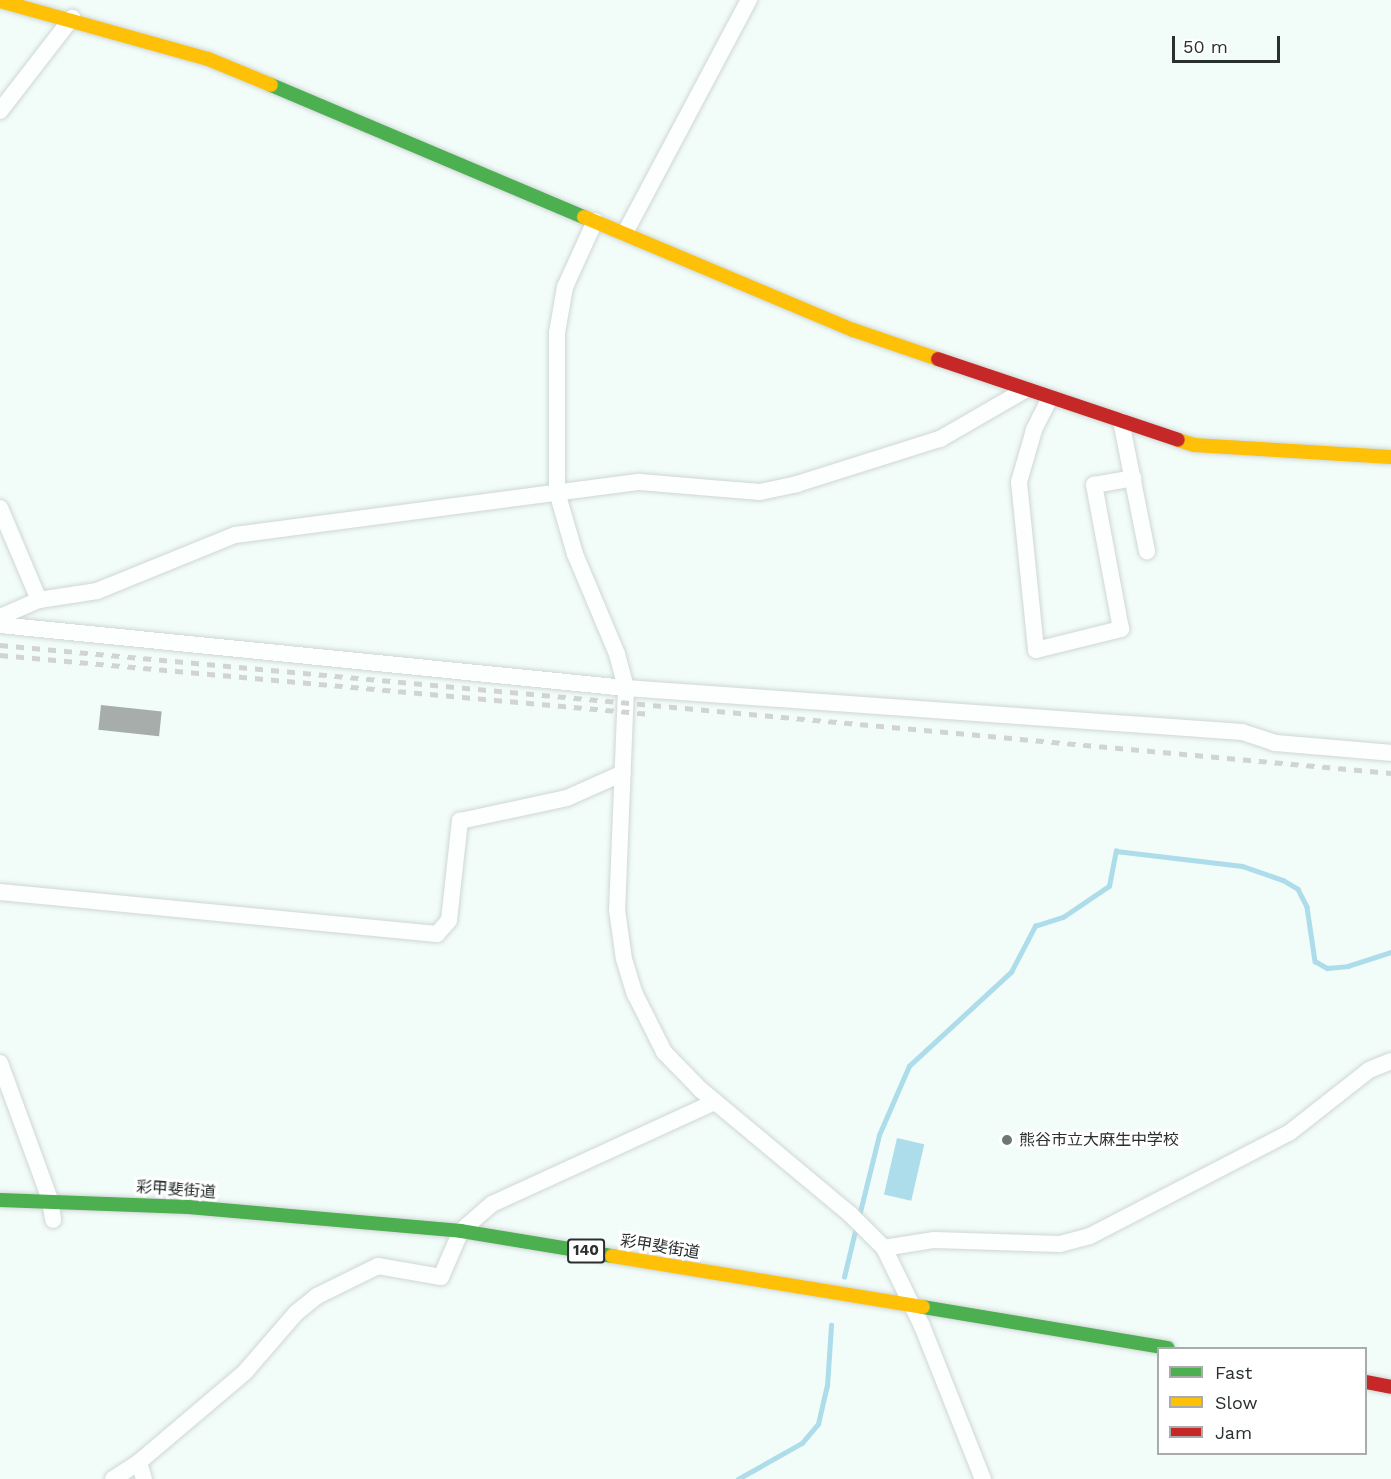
<!DOCTYPE html>
<html>
<head>
<meta charset="utf-8">
<style>
	body { margin:0 }
	#map { position:relative; width:1391px; height:1479px; overflow:hidden; background:#f2fcf9; font-family:"Work Sans","Noto Sans JP",sans-serif }
	div>[style] { position:absolute }
	.water>* { inset:0; background:#addcea; transform-origin:0 0 }
	.stream>* { height:4.5px; margin:-2.25px; padding:0 2.25px; transform-origin:2.25px; border-radius:2.25px; background:#addcea }
	.building>* { inset:0; background:#a6adaa; transform-origin:0 0 }
	.roads { filter:drop-shadow(0 0 2px #cfd7d5) drop-shadow(0 0 2px #cfd7d5) }
	.street>* { height:16px; margin:-8px; padding:0 8px; transform-origin:8px; border-radius:8px; background:#fdfffe }
	.fast>* { height:14px; margin:-7px; padding:0 7px; transform-origin:7px; border-radius:7px; background:#4caf50 }
	.slow>* { height:14px; margin:-7px; padding:0 7px; transform-origin:7px; border-radius:7px; background:#ffc107 }
	.jam>* { height:14px; margin:-7px; padding:0 7px; transform-origin:7px; border-radius:7px; background:#c62828 }
	.rail>* { height:4.5px; margin-top:-2.25px; transform-origin:0; background:repeating-linear-gradient(90deg,#d1d4d3 0 8px,transparent 0 16px) }
	.dots>* { width:16px; height:16px; translate:-50% -50%; box-sizing:border-box; border:3px solid #fff; border-radius:50% }
	span { translate:-50% -50%; white-space:nowrap; text-align:center; line-height:1.15; -webkit-text-stroke:6px #fff; paint-order:stroke }
	.shield-label span { padding:2px 4px; background:#fff; border:2px solid; border-radius:4px; -webkit-text-stroke-width:0 }
	.shield-label { font-size:15px; color:#29302f; font-weight:700 }
	.poi-label { font-size:16px; color:#29302f }
	.left { translate:0 -50%; text-align:left }
	.street-label { font-size:16px; color:#29302f }
	.legend { position:absolute; left:1157px; top:1347px; width:210px; height:108px; box-sizing:border-box; background:#fff; border:2px solid #a9acac; margin:0; padding:8px 10px; list-style:none; font-size:18px; color:#29302f }
	.legend li { display:flex; align-items:center; gap:12px; height:30px }
	.legend b { width:30px; border:2px solid #a9acac }
	.scale { position:absolute; left:1172px; top:36px; width:108px; height:27px; box-sizing:border-box; border:3px solid #29302f; border-top:0; padding-left:8px; font-size:18px; line-height:21px; white-space:nowrap; color:#29302f; -webkit-text-stroke:4px #fff; paint-order:stroke }
</style>
</head>
<body>
<div id="map">
	<div class="water">
		<i style="left:897px;top:1138px;width:28px;height:58px;rotate:13deg"></i>
	</div>
	<div class="stream">
		<i style="left:859px;top:1216px;width:83px;rotate:-76.1deg"></i>
		<i style="left:879px;top:1135px;width:75px;rotate:-66.5deg"></i>
		<i style="left:909px;top:1066px;width:139px;rotate:-42.7deg"></i>
		<i style="left:1011px;top:972px;width:52px;rotate:-62.4deg"></i>
		<i style="left:1035px;top:926px;width:29px;rotate:-18deg"></i>
		<i style="left:1063px;top:917px;width:55px;rotate:-34deg"></i>
		<i style="left:1109px;top:886px;width:36px;rotate:-79deg"></i>
		<i style="left:1116px;top:851px;width:127px;rotate:6.8deg"></i>
		<i style="left:1242px;top:866px;width:43px;rotate:18.9deg"></i>
		<i style="left:1283px;top:880px;width:17px;rotate:31deg"></i>
		<i style="left:1298px;top:889px;width:20px;rotate:63deg"></i>
		<i style="left:1307px;top:907px;width:55px;rotate:81.6deg"></i>
		<i style="left:1315px;top:961px;width:14px;rotate:30deg"></i>
		<i style="left:1327px;top:968px;width:21px;rotate:-5deg"></i>
		<i style="left:1348px;top:966px;width:45px;rotate:-18deg"></i>
		<i style="left:844px;top:1277px;width:51px;rotate:-76.5deg"></i>
		<i style="left:738px;top:1479px;width:73px;rotate:-29.4deg"></i>
		<i style="left:802px;top:1443px;width:25px;rotate:-50deg"></i>
		<i style="left:818px;top:1424px;width:39px;rotate:-77deg"></i>
		<i style="left:827px;top:1386px;width:61px;rotate:-86.2deg"></i>
	</div>
	<div class="building">
		<i style="left:101px;top:705px;width:61px;height:25px;rotate:6deg"></i>
	</div>
	<div class="roads">
		<div class="street">
			<i style="left:0;top:111px;width:118px;rotate:-52.3deg"></i>
			<i style="left:595px;top:221px;width:72px;rotate:114.4deg"></i>
			<i style="left:565px;top:287px;width:47px;rotate:99.9deg"></i>
			<i style="left:557px;top:333px;width:159px;rotate:90deg"></i>
			<i style="left:557px;top:492px;width:65px;rotate:73.8deg"></i>
			<i style="left:575px;top:554px;width:108px;rotate:67.2deg"></i>
			<i style="left:617px;top:654px;width:35px;rotate:75deg"></i>
			<i style="left:626px;top:688px;width:222px;rotate:92.3deg"></i>
			<i style="left:617px;top:910px;width:49px;rotate:81.9deg"></i>
			<i style="left:624px;top:959px;width:37px;rotate:73deg"></i>
			<i style="left:635px;top:994px;width:65px;rotate:63.4deg"></i>
			<i style="left:664px;top:1052px;width:53px;rotate:45.8deg"></i>
			<i style="left:701px;top:1090px;width:194px;rotate:39.8deg"></i>
			<i style="left:850px;top:1214px;width:48px;rotate:45deg"></i>
			<i style="left:884px;top:1248px;width:87px;rotate:64deg"></i>
			<i style="left:922px;top:1326px;width:165px;rotate:68.3deg"></i>
			<i style="left:625px;top:233px;width:264px;rotate:-62deg"></i>
			<i style="left:1050px;top:398px;width:36px;rotate:117deg"></i>
			<i style="left:1034px;top:430px;width:54px;rotate:106.1deg"></i>
			<i style="left:1019px;top:482px;width:169px;rotate:84.2deg"></i>
			<i style="left:1036px;top:650px;width:88px;rotate:-13.9deg"></i>
			<i style="left:1121px;top:629px;width:147px;rotate:-100.6deg"></i>
			<i style="left:1094px;top:485px;width:40px;rotate:-10deg"></i>
			<i style="left:1121px;top:421px;width:133px;rotate:78.7deg"></i>
			<i style="left:0;top:508px;width:100px;rotate:67deg"></i>
			<i style="left:0;top:617px;width:43px;rotate:-23.6deg"></i>
			<i style="left:39px;top:600px;width:59px;rotate:-8.8deg"></i>
			<i style="left:97px;top:591px;width:149px;rotate:-22.1deg"></i>
			<i style="left:235px;top:535px;width:408px;rotate:-7.5deg"></i>
			<i style="left:640px;top:482px;width:120px;rotate:4.8deg"></i>
			<i style="left:760px;top:492px;width:38px;rotate:-12deg"></i>
			<i style="left:797px;top:484px;width:150px;rotate:-17.5deg"></i>
			<i style="left:940px;top:439px;width:98px;rotate:-30deg"></i>
			<i style="left:0;top:625px;width:629px;rotate:5.75deg"></i>
			<i style="left:626px;top:688px;width:618px;rotate:4.09deg"></i>
			<i style="left:1242px;top:732px;width:35px;rotate:18deg"></i>
			<i style="left:1275px;top:743px;width:116px;rotate:4.9deg"></i>
			<i style="left:0;top:892px;width:439px;rotate:5.5deg"></i>
			<i style="left:437px;top:934px;width:18px;rotate:-49deg"></i>
			<i style="left:449px;top:920px;width:100px;rotate:-83.7deg"></i>
			<i style="left:460px;top:821px;width:109px;rotate:-12.1deg"></i>
			<i style="left:567px;top:798px;width:61px;rotate:-24.1deg"></i>
			<i style="left:0;top:1063px;width:146px;rotate:69.9deg"></i>
			<i style="left:50px;top:1200px;width:20px;rotate:81deg"></i>
			<i style="left:884px;top:1248px;width:51px;rotate:-9.1deg"></i>
			<i style="left:934px;top:1240px;width:126px;rotate:1.8deg"></i>
			<i style="left:1060px;top:1244px;width:31px;rotate:-15deg"></i>
			<i style="left:1090px;top:1236px;width:224px;rotate:-27.4deg"></i>
			<i style="left:1289px;top:1133px;width:102px;rotate:-38.2deg"></i>
			<i style="left:1369px;top:1070px;width:24px;rotate:-22deg"></i>
			<i style="left:139px;top:1462px;width:18px;rotate:74deg"></i>
			<i style="left:113px;top:1479px;width:31px;rotate:-33deg"></i>
			<i style="left:139px;top:1462px;width:139px;rotate:-40.3deg"></i>
			<i style="left:245px;top:1372px;width:78px;rotate:-49.2deg"></i>
			<i style="left:296px;top:1313px;width:27px;rotate:-39deg"></i>
			<i style="left:317px;top:1296px;width:68px;rotate:-26.2deg"></i>
			<i style="left:378px;top:1266px;width:64px;rotate:9.9deg"></i>
			<i style="left:441px;top:1277px;width:50px;rotate:-66.5deg"></i>
			<i style="left:461px;top:1231px;width:41px;rotate:-41.1deg"></i>
			<i style="left:492px;top:1204px;width:245px;rotate:-24.6deg"></i>
		</div>
		<div class="fast">
			<i style="left:271px;top:85px;width:340px;rotate:22.9deg"></i>
			<i style="left:0;top:1200px;width:188px;rotate:2.1deg"></i>
			<i style="left:188px;top:1207px;width:274px;rotate:5deg"></i>
			<i style="left:461px;top:1231px;width:153px;rotate:9.4deg"></i>
			<i style="left:923px;top:1307px;width:248px;rotate:9.5deg"></i>
		</div>
		<div class="slow">
			<i style="left:0;top:1px;width:216px;rotate:15.6deg"></i>
			<i style="left:208px;top:59px;width:68px;rotate:22.4deg"></i>
			<i style="left:584px;top:217px;width:292px;rotate:22.8deg"></i>
			<i style="left:853px;top:330px;width:90px;rotate:18.8deg"></i>
			<i style="left:1178px;top:440px;width:17px;rotate:17deg"></i>
			<i style="left:1194px;top:445px;width:197px;rotate:3.5deg"></i>
			<i style="left:612px;top:1256px;width:315px;rotate:9.3deg"></i>
		</div>
		<div class="jam">
			<i style="left:938px;top:359px;width:253px;rotate:18.6deg"></i>
			<i style="left:1366px;top:1382px;width:25px;rotate:11deg"></i>
		</div>
	</div>
	<div class="rail">
		<i style="left:0;top:645px;width:1397px;rotate:5.26deg"></i>
		<i style="left:0;top:655px;width:653px;rotate:5.19deg"></i>
	</div>
	<div class="dots">
		<i style="left:1007px;top:1140px;background:#6f7776"></i>
	</div>
	<div class="shield-label">
		<span style="left:586px;top:1251px">140</span>
	</div>
	<div class="poi-label">
		<span class="left" style="left:1019px;top:1140px">熊谷市立大麻生中学校</span>
	</div>
	<div class="street-label">
		<span style="left:176px;top:1190px;rotate:4deg">彩甲斐街道</span>
		<span style="left:660px;top:1247px;rotate:9deg">彩甲斐街道</span>
	</div>
	<ul class="legend">
	<li><b style="height:8px;background:#4caf50"></b>Fast</li>
	<li><b style="height:8px;background:#ffc107"></b>Slow</li>
	<li><b style="height:8px;background:#c62828"></b>Jam</li>
	</ul>
	<div class="scale">50 m</div>
</div>
</body>
</html>
